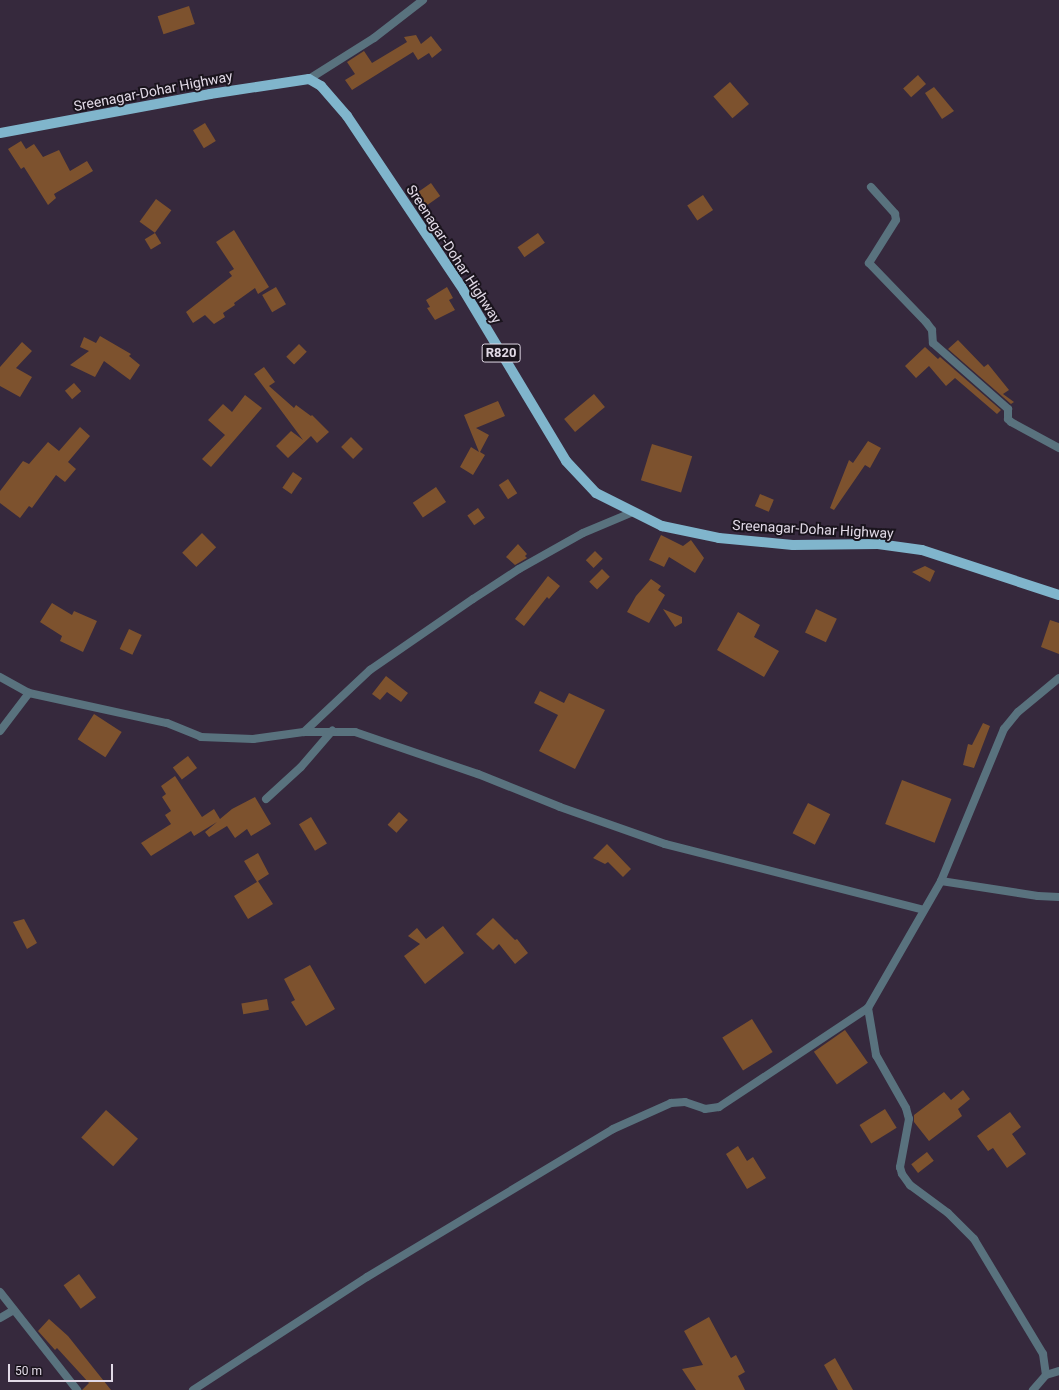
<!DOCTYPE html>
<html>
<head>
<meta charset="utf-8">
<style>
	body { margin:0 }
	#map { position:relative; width:1059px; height:1390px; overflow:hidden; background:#36293d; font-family:Roboto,sans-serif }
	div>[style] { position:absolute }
	.building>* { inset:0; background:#7d522e; transform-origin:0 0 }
	.minor>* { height:8px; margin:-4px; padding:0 4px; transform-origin:4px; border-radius:4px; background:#59727e }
	.primary>* { height:10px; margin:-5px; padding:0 5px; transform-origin:5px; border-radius:5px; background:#80b5cc }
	span { translate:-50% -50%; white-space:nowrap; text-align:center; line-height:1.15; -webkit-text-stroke:4px #1a141d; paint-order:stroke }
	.shield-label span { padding:1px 3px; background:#1a141d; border:1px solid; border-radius:3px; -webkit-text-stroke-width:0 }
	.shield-label { font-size:13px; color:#e1d9e6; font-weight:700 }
	.street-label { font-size:14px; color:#e1d9e6 }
	.scale { position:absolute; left:8px; top:1364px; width:105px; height:18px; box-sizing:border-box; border:2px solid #e1d9e6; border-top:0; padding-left:5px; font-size:12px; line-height:14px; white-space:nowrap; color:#e1d9e6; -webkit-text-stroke:3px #1a141d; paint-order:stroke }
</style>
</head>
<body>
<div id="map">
	<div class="building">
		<i style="left:189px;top:6px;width:19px;height:33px;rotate:72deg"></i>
		<i style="clip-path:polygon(416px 35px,421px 44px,431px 36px,442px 50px,432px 58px,429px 53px,418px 60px,413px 52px,352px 90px,345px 80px,355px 74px,347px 62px,364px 51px,372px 63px,407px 42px,404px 37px)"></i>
		<i style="left:918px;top:75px;width:12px;height:20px;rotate:48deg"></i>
		<i style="left:730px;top:82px;width:29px;height:22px;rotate:49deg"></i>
		<i style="clip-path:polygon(934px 87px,954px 111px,942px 119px,925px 93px)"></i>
		<i style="left:205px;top:123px;width:21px;height:14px;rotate:59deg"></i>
		<i style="clip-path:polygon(21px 141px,26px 149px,34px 144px,43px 157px,59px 150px,70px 171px,87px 161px,93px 171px,54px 194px,56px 198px,48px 205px,24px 167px,21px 169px,8px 149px)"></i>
		<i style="left:431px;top:183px;width:16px;height:20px;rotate:55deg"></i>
		<i style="left:703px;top:195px;width:18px;height:19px;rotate:56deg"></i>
		<i style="left:156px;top:199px;width:19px;height:28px;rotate:36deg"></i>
		<i style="clip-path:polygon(234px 230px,269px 287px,258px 294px,255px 288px,234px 303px,235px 305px,223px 313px,225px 317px,214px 324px,205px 315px,193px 323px,186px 312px,232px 276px,229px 272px,234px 269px,216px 242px)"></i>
		<i style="left:155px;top:233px;width:12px;height:12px;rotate:59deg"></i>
		<i style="left:538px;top:233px;width:12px;height:25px;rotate:55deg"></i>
		<i style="left:276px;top:287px;width:20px;height:16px;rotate:60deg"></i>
		<i style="clip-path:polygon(447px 287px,453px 298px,449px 300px,455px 310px,435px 320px,427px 308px,430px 307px,426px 300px)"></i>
		<i style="clip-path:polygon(100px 336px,131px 354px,129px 356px,140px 365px,130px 380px,104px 361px,95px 377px,70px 365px,89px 351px,80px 347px,84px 337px,96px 343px)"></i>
		<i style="clip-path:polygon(958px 340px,984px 367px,988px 364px,1009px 390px,1003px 394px,1014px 402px,1011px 404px,948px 349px)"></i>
		<i style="clip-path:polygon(22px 342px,32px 351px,16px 368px,32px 377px,20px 397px,0 386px,0 367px)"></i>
		<i style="left:299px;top:344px;width:11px;height:18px;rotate:45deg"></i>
		<i style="clip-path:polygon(925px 347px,938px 359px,940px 357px,1001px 410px,997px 414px,955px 378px,946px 386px,929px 366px,916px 378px,905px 366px)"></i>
		<i style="clip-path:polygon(264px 367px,275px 382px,269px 386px,294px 408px,296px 405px,311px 416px,312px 415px,329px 432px,317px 443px,311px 436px,288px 458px,276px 446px,291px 431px,303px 440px,254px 374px)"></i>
		<i style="left:74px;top:383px;width:11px;height:12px;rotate:49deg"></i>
		<i style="left:594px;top:394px;width:17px;height:39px;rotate:50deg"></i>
		<i style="clip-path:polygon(245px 395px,262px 408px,211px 467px,202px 459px,225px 435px,208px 420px,223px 404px,232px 412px)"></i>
		<i style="clip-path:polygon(498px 401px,505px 416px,476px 428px,489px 435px,480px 452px,485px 455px,473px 475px,460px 467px,471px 447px,479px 452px,464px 415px)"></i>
		<i style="clip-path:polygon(80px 427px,90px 436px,68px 462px,76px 469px,65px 482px,56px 475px,32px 508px,29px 506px,20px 518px,0 503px,0 491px,23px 461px,29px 464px,48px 442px,59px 451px)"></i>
		<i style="left:351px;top:437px;width:17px;height:14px;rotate:45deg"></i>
		<i style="clip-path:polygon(868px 441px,881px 448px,870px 468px,865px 465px,834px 510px,830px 508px,849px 460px,853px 463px)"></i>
		<i style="left:652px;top:444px;width:42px;height:38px;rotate:17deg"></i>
		<i style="left:293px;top:472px;width:11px;height:19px;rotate:34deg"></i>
		<i style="left:508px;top:479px;width:17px;height:11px;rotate:57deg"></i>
		<i style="left:436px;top:487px;width:18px;height:28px;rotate:56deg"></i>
		<i style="left:760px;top:494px;width:15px;height:13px;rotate:23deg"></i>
		<i style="left:478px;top:508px;width:12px;height:13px;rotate:55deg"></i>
		<i style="left:202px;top:533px;width:20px;height:28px;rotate:45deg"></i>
		<i style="clip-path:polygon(661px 535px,683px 546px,691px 540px,704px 558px,695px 573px,669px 557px,664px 567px,649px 560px)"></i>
		<i style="clip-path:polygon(518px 544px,527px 554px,525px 556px,527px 558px,515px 565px,506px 557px)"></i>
		<i style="left:595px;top:551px;width:11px;height:13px;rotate:45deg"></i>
		<i style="clip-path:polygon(925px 566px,935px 571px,930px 582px,912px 572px)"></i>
		<i style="left:602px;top:569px;width:11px;height:18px;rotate:45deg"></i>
		<i style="clip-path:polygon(548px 576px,560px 586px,549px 599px,547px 597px,524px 626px,515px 619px)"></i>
		<i style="clip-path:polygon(651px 579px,661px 586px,658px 590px,665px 595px,649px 623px,627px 612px,636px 596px)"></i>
		<i style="clip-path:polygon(52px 603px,72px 615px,74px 611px,97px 621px,83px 652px,60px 641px,62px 636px,40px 622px)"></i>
		<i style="clip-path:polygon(663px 609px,682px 617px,682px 623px,675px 627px)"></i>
		<i style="left:816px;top:609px;width:23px;height:26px;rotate:25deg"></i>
		<i style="clip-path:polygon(738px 612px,760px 625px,754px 637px,779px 651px,764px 677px,717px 650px)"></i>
		<i style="clip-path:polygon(1050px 620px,1059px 623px,1059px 654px,1041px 647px)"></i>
		<i style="left:129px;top:629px;width:14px;height:22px;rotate:25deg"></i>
		<i style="clip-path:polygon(386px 676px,408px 693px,401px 702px,387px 692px,380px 700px,372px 694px)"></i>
		<i style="clip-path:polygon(540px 691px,564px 703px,569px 693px,605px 710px,575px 769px,539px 751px,558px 715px,534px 703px)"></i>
		<i style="left:94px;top:714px;width:33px;height:30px;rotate:33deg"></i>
		<i style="clip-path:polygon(983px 723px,990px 726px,974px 768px,963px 765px,968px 744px,972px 745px)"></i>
		<i style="left:188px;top:756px;width:15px;height:19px;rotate:53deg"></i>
		<i style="clip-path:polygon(175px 776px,202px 817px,214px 809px,220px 819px,232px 809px,255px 797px,271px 824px,251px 836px,247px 829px,235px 838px,227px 826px,209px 837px,205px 832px,217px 822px,194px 836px,191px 831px,151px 856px,141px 843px,171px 824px,165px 815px,171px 811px,162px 797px,166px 794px,161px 786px)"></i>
		<i style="left:902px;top:780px;width:53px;height:47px;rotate:21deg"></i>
		<i style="left:808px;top:803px;width:25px;height:34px;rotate:27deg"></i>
		<i style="left:399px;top:812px;width:12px;height:17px;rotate:42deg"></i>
		<i style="left:311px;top:817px;width:31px;height:14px;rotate:59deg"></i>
		<i style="clip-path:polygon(607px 844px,631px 869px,623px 877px,608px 862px,605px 864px,593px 858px)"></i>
		<i style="clip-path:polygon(258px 853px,269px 874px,258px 881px,273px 904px,248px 919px,234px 896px,257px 882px,244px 861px)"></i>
		<i style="clip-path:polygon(493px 918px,515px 940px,517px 939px,528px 953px,515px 964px,499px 944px,493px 950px,476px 934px)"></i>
		<i style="clip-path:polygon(24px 919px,37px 943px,27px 949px,13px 922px)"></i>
		<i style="clip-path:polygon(443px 926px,464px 953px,425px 984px,404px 956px,420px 944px,408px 936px,417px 928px,426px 939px)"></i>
		<i style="clip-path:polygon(310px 965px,335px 1009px,306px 1026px,291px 1002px,295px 1000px,284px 979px)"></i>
		<i style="left:267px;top:999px;width:11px;height:26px;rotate:80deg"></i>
		<i style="left:752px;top:1019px;width:39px;height:35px;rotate:58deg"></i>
		<i style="left:845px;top:1030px;width:40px;height:38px;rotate:55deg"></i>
		<i style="clip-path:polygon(963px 1090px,970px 1099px,958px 1109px,962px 1116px,929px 1141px,914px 1122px,914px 1115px,944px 1092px,951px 1100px)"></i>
		<i style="left:885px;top:1109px;width:22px;height:30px;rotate:58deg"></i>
		<i style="left:106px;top:1110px;width:43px;height:37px;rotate:42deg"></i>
		<i style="clip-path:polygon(1010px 1112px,1021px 1127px,1012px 1134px,1026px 1154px,1007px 1168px,993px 1148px,988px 1151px,977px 1136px)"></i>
		<i style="clip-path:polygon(738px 1146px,747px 1161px,753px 1157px,766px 1178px,747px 1189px,726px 1154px)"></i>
		<i style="left:927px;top:1152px;width:11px;height:20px;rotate:52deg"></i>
		<i style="left:79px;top:1274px;width:29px;height:19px;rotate:54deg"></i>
		<i style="clip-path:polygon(709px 1317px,731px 1358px,736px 1355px,745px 1372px,738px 1376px,745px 1390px,696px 1390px,682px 1369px,703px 1365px,684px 1331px)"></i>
		<i style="clip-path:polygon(49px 1319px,68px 1336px,111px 1390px,82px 1390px,89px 1383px,57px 1348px,55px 1350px,38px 1331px)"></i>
		<i style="clip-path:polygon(835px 1358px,853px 1390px,838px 1390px,824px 1365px)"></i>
	</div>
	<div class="minor">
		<i style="left:309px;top:79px;width:77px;rotate:-32.2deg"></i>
		<i style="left:374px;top:38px;width:62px;rotate:-37.8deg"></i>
		<i style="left:871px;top:187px;width:36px;rotate:48deg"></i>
		<i style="left:895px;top:214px;width:6px;rotate:81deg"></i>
		<i style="left:896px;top:220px;width:51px;rotate:122.1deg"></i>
		<i style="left:869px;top:263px;width:82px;rotate:46deg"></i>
		<i style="left:926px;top:322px;width:10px;rotate:53deg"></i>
		<i style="left:932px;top:330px;width:13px;rotate:86deg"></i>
		<i style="left:933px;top:343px;width:100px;rotate:41.3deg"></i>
		<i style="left:1008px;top:409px;width:10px;rotate:90deg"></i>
		<i style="left:1008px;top:419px;width:4px;rotate:45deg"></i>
		<i style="left:1011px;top:422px;width:55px;rotate:28.4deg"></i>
		<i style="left:0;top:677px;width:33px;rotate:29deg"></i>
		<i style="left:29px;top:693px;width:141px;rotate:12.3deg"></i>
		<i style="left:167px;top:723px;width:37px;rotate:22deg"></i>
		<i style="left:201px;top:737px;width:52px;rotate:2.2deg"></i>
		<i style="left:253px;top:739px;width:51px;rotate:-7.8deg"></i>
		<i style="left:304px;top:732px;width:51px"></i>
		<i style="left:355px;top:732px;width:130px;rotate:18.9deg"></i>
		<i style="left:478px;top:774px;width:88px;rotate:21.9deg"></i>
		<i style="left:560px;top:807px;width:111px;rotate:19.4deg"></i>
		<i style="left:665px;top:844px;width:267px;rotate:14.3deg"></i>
		<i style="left:0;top:731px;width:48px;rotate:-52.7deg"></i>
		<i style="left:304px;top:732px;width:91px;rotate:-43.2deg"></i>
		<i style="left:370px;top:670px;width:125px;rotate:-34.6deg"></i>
		<i style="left:473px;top:599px;width:55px;rotate:-33.1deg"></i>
		<i style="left:519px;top:569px;width:73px;rotate:-29.4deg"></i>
		<i style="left:583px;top:533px;width:54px;rotate:-22.8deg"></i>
		<i style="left:266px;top:799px;width:47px;rotate:-42.4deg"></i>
		<i style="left:301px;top:767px;width:48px;rotate:-49.3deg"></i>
		<i style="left:941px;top:881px;width:165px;rotate:-67.5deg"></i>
		<i style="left:1004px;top:729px;width:22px;rotate:-51deg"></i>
		<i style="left:1018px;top:712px;width:53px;rotate:-39.7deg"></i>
		<i style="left:868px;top:1008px;width:48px;rotate:80.3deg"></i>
		<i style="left:876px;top:1055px;width:61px;rotate:60.5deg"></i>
		<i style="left:906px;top:1108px;width:11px;rotate:75deg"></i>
		<i style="left:909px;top:1119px;width:49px;rotate:100.6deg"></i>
		<i style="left:900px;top:1167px;width:7px;rotate:74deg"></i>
		<i style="left:902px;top:1174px;width:14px;rotate:54deg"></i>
		<i style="left:910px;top:1185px;width:47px;rotate:36.4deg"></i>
		<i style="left:948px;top:1213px;width:37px;rotate:45deg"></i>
		<i style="left:974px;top:1239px;width:134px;rotate:59deg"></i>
		<i style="left:1043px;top:1354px;width:21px;rotate:82deg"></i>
		<i style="left:1046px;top:1375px;width:20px;rotate:131deg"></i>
		<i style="left:0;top:1292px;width:125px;rotate:51.8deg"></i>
		<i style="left:0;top:1318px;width:16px;rotate:-30deg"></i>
		<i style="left:1046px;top:1375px;width:14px;rotate:-17deg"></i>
		<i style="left:193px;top:1390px;width:207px;rotate:-33deg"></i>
		<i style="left:367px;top:1277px;width:287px;rotate:-31deg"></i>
		<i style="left:613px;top:1129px;width:64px;rotate:-24.1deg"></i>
		<i style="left:671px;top:1103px;width:14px;rotate:-4deg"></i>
		<i style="left:685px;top:1102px;width:21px;rotate:19deg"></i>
		<i style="left:705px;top:1109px;width:14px;rotate:-8deg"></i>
		<i style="left:719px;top:1107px;width:179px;rotate:-33.6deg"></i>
		<i style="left:868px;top:1008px;width:146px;rotate:-60.1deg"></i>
		<i style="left:941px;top:881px;width:98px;rotate:8.8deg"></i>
		<i style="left:1038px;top:896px;width:21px;rotate:3deg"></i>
	</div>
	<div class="primary">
		<i style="left:0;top:133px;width:214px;rotate:-10.5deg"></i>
		<i style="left:210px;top:94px;width:100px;rotate:-8.6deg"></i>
		<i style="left:309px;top:79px;width:14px;rotate:30deg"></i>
		<i style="left:321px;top:86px;width:40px;rotate:49deg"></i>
		<i style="left:347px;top:116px;width:211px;rotate:56.2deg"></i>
		<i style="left:464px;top:291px;width:198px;rotate:59deg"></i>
		<i style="left:566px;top:461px;width:44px;rotate:46.8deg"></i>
		<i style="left:596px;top:493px;width:74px;rotate:26.6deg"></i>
		<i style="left:662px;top:526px;width:58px;rotate:11.9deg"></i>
		<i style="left:719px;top:538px;width:74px;rotate:5.4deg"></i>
		<i style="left:793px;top:545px;width:85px;rotate:-0.7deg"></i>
		<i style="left:878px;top:544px;width:44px;rotate:7.8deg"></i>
		<i style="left:922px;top:550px;width:144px;rotate:18.2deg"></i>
	</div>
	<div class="shield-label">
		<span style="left:501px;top:353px">R820</span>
	</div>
	<div class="street-label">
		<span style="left:153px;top:91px;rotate:-11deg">Sreenagar-Dohar Highway</span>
		<span style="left:454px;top:254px;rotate:57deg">Sreenagar-Dohar Highway</span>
		<span style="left:813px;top:529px;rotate:3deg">Sreenagar-Dohar Highway</span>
	</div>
	<div class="scale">50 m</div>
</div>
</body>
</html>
